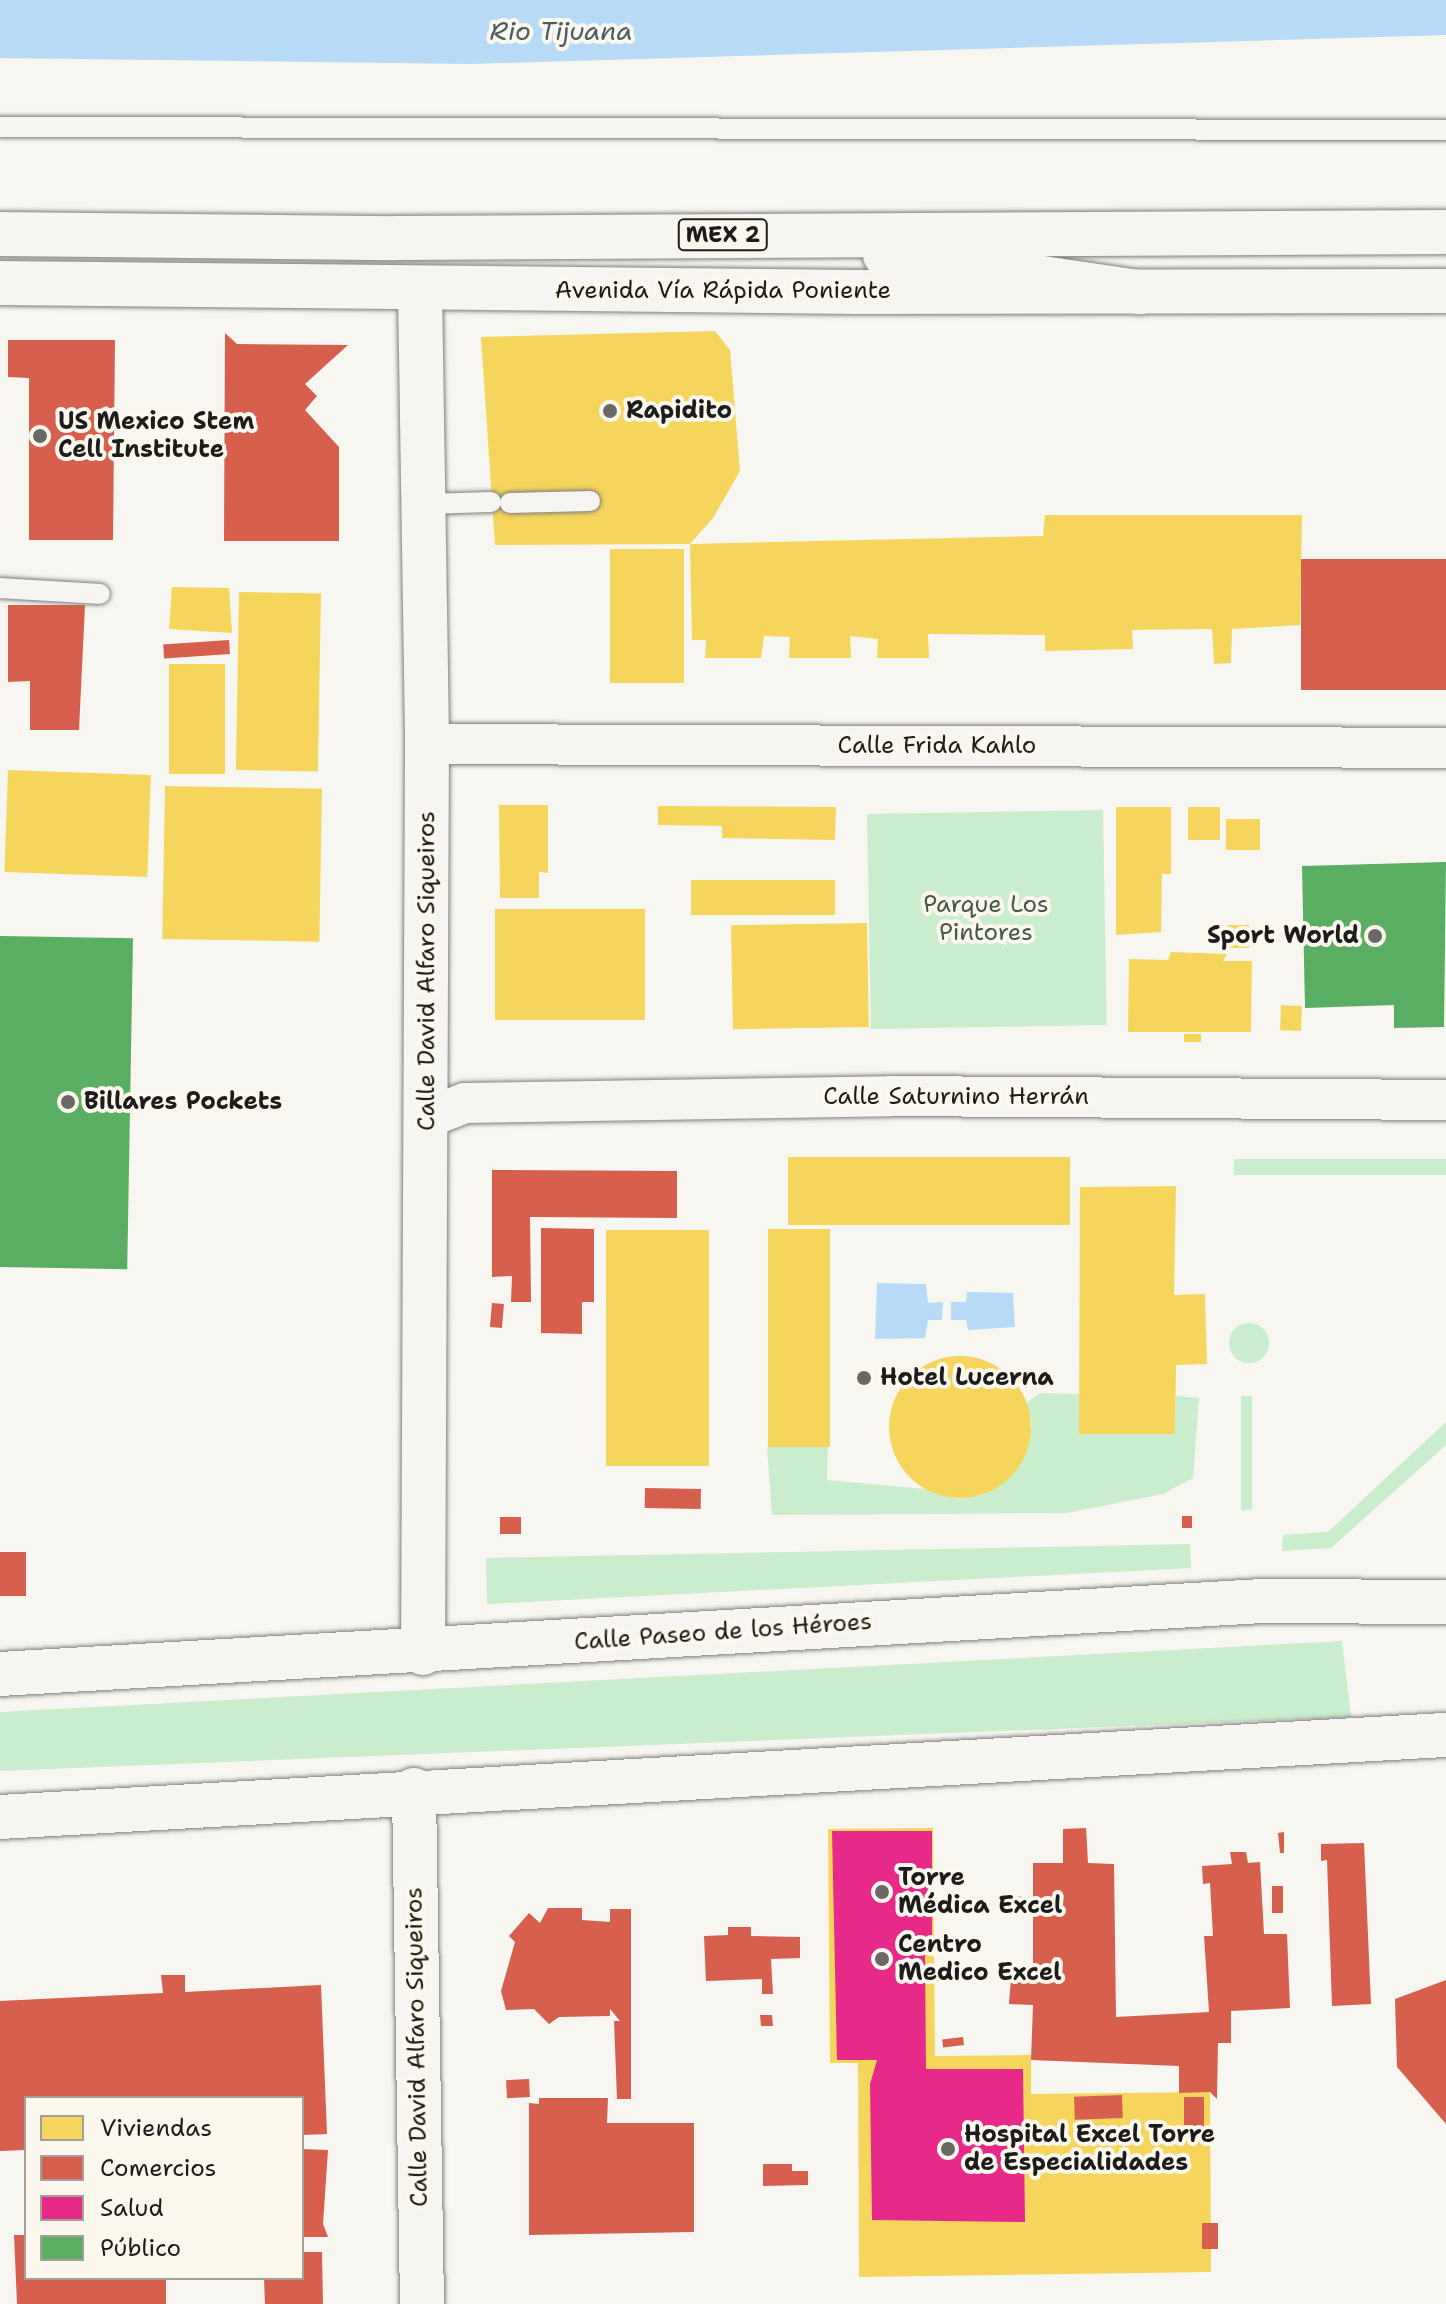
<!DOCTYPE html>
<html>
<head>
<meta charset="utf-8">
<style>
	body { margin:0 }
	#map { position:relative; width:1446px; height:2304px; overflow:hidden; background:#f8f6f0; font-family:"Shantell Sans",sans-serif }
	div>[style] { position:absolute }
	.green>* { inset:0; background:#c9edcd; transform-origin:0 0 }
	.round { border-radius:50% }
	.water>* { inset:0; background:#b7dbf6 }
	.homes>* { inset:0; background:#f6d55c; transform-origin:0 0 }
	.shops>* { inset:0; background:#d6604d; transform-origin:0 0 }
	.health>* { inset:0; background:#e7298a }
	.public>* { inset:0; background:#5aae61; transform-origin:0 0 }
	.roads { filter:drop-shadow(0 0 2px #7f7e7b) drop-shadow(0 0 2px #7f7e7b) }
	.lane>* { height:20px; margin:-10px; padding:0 10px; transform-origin:10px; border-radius:10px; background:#f6f5f1 }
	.street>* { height:40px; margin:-20px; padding:0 20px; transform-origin:20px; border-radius:20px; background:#f6f5f1 }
	.secondary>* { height:44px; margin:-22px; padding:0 22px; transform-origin:22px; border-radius:22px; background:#f6f5f1 }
	.primary>* { height:44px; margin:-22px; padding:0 22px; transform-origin:22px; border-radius:22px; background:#f6f5f1 }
	.highway>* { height:44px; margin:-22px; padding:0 22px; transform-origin:22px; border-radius:22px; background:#f6f5f1 }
	.dots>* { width:22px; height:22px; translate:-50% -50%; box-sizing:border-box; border:4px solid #fbf7ec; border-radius:50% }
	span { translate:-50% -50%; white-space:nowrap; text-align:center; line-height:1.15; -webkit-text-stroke:8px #fbf7ec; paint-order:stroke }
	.shield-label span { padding:2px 6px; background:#fbf7ec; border:2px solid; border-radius:6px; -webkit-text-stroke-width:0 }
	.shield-label { font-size:22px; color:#1c1c1c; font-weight:700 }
	.street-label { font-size:24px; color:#1c1c1c }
	.poi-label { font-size:24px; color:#1c1c1c; font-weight:700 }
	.left { translate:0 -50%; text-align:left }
	.right { translate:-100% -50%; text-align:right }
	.park-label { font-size:24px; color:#445949 }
	.water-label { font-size:26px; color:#485b69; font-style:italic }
	.legend { position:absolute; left:24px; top:2096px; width:280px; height:184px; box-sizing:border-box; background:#fbf7ec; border:2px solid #a29f99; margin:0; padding:10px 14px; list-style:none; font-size:24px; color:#1c1c1c }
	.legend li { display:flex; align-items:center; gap:16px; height:40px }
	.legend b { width:40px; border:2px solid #a29f99 }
</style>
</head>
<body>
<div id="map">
	<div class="green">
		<i style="left:1103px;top:810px;width:215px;height:236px;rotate:89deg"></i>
		<i style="left:1234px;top:1159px;width:212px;height:16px"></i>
		<i class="round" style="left:1229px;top:1323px;width:40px;height:40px"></i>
		<i style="clip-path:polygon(1041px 1393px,1079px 1394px,1080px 1434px,1175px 1434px,1176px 1396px,1199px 1398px,1193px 1478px,1163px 1494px,1067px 1513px,772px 1515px,767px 1447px,828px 1447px,827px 1480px,926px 1489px,959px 1499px,982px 1495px,1018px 1468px,1032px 1425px,1027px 1402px)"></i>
		<i style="left:1241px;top:1396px;width:11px;height:114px"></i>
		<i style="clip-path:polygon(1446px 1422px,1446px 1445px,1331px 1548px,1282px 1551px,1283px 1535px,1328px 1532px)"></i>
		<i style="clip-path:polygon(1190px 1544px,1191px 1568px,487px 1604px,486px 1558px)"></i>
		<i style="clip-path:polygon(1342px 1641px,1351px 1717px,0 1771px,0 1712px)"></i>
	</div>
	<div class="water">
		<i style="clip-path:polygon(0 0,1446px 0,1446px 35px,471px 64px,0 58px)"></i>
		<i style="clip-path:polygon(877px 1283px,926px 1284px,928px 1303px,943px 1302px,942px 1320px,928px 1320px,925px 1338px,875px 1339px)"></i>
		<i style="clip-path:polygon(967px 1292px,1013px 1293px,1015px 1327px,968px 1330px,966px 1320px,951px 1320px,951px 1302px,966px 1302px)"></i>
	</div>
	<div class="homes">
		<i style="clip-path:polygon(715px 331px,730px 350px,740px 471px,713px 518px,690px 544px,495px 545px,481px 337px)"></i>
		<i style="clip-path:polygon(1045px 515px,1302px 515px,1300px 625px,1232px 629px,1231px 663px,1214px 664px,1212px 629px,1132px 630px,1133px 649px,1045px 651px,1045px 635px,928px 634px,929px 658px,877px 658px,878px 639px,850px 636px,851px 658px,789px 658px,790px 637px,764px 636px,761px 658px,705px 658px,706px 640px,692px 640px,690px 544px,1043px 536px)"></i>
		<i style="left:610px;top:549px;width:74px;height:134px"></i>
		<i style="clip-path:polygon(172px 587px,229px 588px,232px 633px,169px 629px)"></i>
		<i style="left:239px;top:592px;width:82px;height:178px;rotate:1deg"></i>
		<i style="left:169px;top:664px;width:56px;height:110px"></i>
		<i style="left:8px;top:770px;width:143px;height:102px;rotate:2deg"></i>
		<i style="left:165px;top:786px;width:157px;height:153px;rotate:1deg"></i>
		<i style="clip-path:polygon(499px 805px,548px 805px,548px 873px,539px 872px,539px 898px,500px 898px)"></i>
		<i style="clip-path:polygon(658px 806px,836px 807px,835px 840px,722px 838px,722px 826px,658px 825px)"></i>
		<i style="clip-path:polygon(1116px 807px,1171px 807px,1171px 874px,1162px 874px,1161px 932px,1116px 935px)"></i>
		<i style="left:1188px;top:807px;width:32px;height:33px"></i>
		<i style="left:1226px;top:819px;width:34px;height:31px"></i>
		<i style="left:691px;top:880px;width:144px;height:35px"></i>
		<i style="left:645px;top:909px;width:111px;height:150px;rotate:90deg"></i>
		<i style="left:867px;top:923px;width:104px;height:136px;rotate:89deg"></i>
		<i style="left:1227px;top:925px;width:22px;height:23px"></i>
		<i style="clip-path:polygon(1171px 952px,1227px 954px,1223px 961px,1252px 961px,1251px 1032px,1128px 1032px,1129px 959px,1168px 960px)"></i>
		<i style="left:1302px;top:1006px;width:25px;height:21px;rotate:92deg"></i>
		<i style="left:1184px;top:1034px;width:17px;height:8px"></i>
		<i style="left:788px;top:1157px;width:282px;height:68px"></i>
		<i style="clip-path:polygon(1176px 1186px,1174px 1295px,1205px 1294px,1207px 1364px,1176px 1365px,1175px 1434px,1079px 1434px,1080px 1187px)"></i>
		<i style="left:768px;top:1229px;width:62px;height:218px"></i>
		<i style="left:709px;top:1230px;width:236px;height:103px;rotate:90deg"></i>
		<i class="round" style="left:889px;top:1356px;width:142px;height:142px"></i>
		<i style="clip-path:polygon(933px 1828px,935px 2056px,1031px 2055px,1031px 2094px,1210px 2092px,1211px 2272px,859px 2277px,858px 2063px,830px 2063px,828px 1829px)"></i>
	</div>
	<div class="shops">
		<i style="clip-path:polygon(225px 333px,237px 344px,348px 345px,305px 384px,317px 396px,305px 410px,339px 447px,339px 541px,224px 541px)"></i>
		<i style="clip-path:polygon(8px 340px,115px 340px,113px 540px,29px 540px,29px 378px,8px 377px)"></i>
		<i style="left:1446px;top:559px;width:131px;height:145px;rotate:90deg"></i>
		<i style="clip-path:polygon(8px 605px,85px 605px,79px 730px,30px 730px,30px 681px,8px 682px)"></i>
		<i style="left:229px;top:640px;width:14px;height:66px;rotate:86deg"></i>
		<i style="clip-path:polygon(492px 1170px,677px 1171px,677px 1218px,530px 1217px,531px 1302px,511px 1302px,512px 1276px,492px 1277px)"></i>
		<i style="clip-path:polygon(541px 1228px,594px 1229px,594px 1302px,582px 1302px,582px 1334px,541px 1333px)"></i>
		<i style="left:492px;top:1303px;width:12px;height:24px;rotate:5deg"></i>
		<i style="left:645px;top:1488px;width:56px;height:20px;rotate:1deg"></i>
		<i style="left:1182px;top:1516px;width:10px;height:12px"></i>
		<i style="left:521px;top:1517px;width:17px;height:21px;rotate:90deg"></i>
		<i style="left:0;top:1552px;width:26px;height:44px"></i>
		<i style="clip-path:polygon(1086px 1828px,1088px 1863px,1114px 1864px,1116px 2017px,1209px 2012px,1204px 1936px,1213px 1936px,1210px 1883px,1203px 1884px,1202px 1866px,1232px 1864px,1230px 1852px,1246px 1852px,1248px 1863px,1260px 1862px,1264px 1934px,1287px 1934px,1290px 2008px,1231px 2011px,1231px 2043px,1218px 2043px,1217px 2099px,1210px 2092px,1179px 2093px,1179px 2066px,1031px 2060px,1033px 2005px,1009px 2004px,1011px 1978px,1033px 1979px,1033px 1863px,1063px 1863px,1063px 1829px)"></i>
		<i style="clip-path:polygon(1284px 1832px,1284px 1853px,1280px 1853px,1278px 1833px)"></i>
		<i style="clip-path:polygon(1364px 1843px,1371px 2004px,1332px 2006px,1327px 1860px,1321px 1861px,1321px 1844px)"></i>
		<i style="left:1272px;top:1886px;width:11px;height:27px"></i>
		<i style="clip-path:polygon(1009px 1896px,1026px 1897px,1025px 1906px,1009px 1906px)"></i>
		<i style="clip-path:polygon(548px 1908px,582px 1908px,582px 1920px,610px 1922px,610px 1909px,631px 1909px,631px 2099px,617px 2099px,614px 2021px,620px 2021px,610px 2009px,610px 2016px,559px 2017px,549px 2024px,534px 2009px,506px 2010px,501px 1991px,515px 1942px,509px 1936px,529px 1913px,540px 1923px)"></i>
		<i style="clip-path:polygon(728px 1927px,751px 1927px,751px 1936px,800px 1937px,800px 1958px,771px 1959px,773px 1994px,762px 1994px,762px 1979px,706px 1981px,704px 1936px,728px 1935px)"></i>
		<i style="clip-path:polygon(161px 1975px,185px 1975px,185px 1992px,321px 1985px,327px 2134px,302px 2135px,302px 2098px,26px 2098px,26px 2150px,0 2151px,0 2001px,163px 1993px)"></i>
		<i style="clip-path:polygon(1446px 1980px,1446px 2124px,1397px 2067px,1395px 1999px)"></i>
		<i style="clip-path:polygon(760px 2015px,772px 2015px,773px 2026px,761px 2026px)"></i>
		<i style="left:963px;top:2037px;width:8px;height:21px;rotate:83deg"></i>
		<i style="left:529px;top:2079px;width:18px;height:23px;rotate:87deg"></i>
		<i style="left:1122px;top:2095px;width:23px;height:48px;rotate:88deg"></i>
		<i style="left:1184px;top:2097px;width:20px;height:32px"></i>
		<i style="clip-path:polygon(539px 2098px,608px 2098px,607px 2123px,694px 2123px,694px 2232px,529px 2235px,529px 2103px,539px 2104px)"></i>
		<i style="clip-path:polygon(302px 2149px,328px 2150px,323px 2224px,328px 2237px,302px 2237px)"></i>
		<i style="clip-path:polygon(763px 2164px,792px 2164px,792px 2171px,808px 2171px,808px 2185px,763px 2186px)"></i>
		<i style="left:1202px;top:2223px;width:16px;height:26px"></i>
		<i style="clip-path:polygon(14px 2235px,26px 2235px,26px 2278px,166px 2278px,166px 2304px,17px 2304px)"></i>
		<i style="clip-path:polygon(302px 2252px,322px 2252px,323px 2304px,265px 2304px,264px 2278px,302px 2278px)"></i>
	</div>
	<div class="health">
		<i style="clip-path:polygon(832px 1831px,932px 1831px,932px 1952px,925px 1952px,926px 2069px,1023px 2069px,1025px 2222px,872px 2220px,870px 2084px,877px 2060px,837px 2060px)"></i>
	</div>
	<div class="public">
		<i style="clip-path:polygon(1446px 862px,1444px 1027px,1394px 1028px,1394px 1005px,1305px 1008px,1302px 866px)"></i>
		<i style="left:0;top:936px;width:133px;height:331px;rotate:1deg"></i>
	</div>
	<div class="roads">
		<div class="lane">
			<i style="left:0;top:127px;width:1446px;rotate:0.12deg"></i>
			<i style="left:510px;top:503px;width:80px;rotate:-1.4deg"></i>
			<i style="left:426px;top:504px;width:65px;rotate:-1.8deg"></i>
			<i style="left:0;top:588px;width:100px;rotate:3.4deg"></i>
		</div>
		<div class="street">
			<i style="left:427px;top:744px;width:1019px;rotate:0.22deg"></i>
			<i style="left:427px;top:1118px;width:41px;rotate:-21.5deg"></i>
			<i style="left:465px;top:1103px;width:425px;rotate:-0.9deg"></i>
			<i style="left:890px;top:1096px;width:556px;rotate:0.41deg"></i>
		</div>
		<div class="secondary">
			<i style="left:0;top:283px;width:858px;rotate:0.6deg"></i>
			<i style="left:858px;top:292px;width:588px;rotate:-0.1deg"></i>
			<i style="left:420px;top:290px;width:454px;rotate:89.1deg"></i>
			<i style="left:427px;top:744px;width:909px;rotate:90.25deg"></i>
			<i style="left:414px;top:1790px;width:514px;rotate:89.11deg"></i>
		</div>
		<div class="primary">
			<i style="left:0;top:1674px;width:1265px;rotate:-3.31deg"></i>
			<i style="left:1263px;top:1601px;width:183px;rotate:0.3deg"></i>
			<i style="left:0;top:1817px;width:1448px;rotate:-3.25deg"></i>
		</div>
		<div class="highway">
			<i style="left:0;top:234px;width:395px;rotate:0.6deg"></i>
			<i style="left:395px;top:238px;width:1051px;rotate:-0.33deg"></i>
			<i style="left:885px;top:255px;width:258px;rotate:8.3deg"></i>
		</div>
	</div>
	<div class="dots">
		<i style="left:610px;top:411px;background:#696866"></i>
		<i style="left:40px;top:436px;background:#696866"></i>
		<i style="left:1375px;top:936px;background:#696866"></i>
		<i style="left:68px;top:1102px;background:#696866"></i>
		<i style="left:864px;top:1378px;background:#696866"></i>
		<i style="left:882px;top:1892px;background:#696866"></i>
		<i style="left:882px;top:1959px;background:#696866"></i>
		<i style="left:948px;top:2149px;background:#696866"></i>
	</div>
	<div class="shield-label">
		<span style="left:723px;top:235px">MEX 2</span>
	</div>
	<div class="street-label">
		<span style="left:723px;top:291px">Avenida Vía Rápida Poniente</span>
		<span style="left:937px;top:746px">Calle Frida Kahlo</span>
		<span style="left:427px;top:971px;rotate:-90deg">Calle David Alfaro Siqueiros</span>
		<span style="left:956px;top:1097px">Calle Saturnino Herrán</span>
		<span style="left:723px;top:1632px;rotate:-4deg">Calle Paseo de los Héroes</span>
		<span style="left:417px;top:2047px;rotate:-91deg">Calle David Alfaro Siqueiros</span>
	</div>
	<div class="poi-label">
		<span class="left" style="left:626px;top:411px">Rapidito</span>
		<span class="left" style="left:58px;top:436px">US Mexico Stem<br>Cell Institute</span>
		<span class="right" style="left:1359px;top:936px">Sport World</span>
		<span class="left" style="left:84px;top:1102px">Billares Pockets</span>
		<span class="left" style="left:880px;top:1378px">Hotel Lucerna</span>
		<span class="left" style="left:898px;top:1892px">Torre<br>Médica Excel</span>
		<span class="left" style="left:898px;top:1959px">Centro<br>Medico Excel</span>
		<span class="left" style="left:964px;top:2149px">Hospital Excel Torre<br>de Especialidades</span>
	</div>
	<div class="park-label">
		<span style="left:986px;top:919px">Parque Los<br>Pintores</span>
	</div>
	<div class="water-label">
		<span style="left:561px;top:31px">Rio Tijuana</span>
	</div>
	<ul class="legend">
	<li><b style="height:22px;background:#f6d55c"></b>Viviendas</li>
	<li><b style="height:22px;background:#d6604d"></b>Comercios</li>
	<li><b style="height:22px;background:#e7298a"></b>Salud</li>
	<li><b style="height:22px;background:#5aae61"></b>Público</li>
	</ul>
</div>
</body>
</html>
